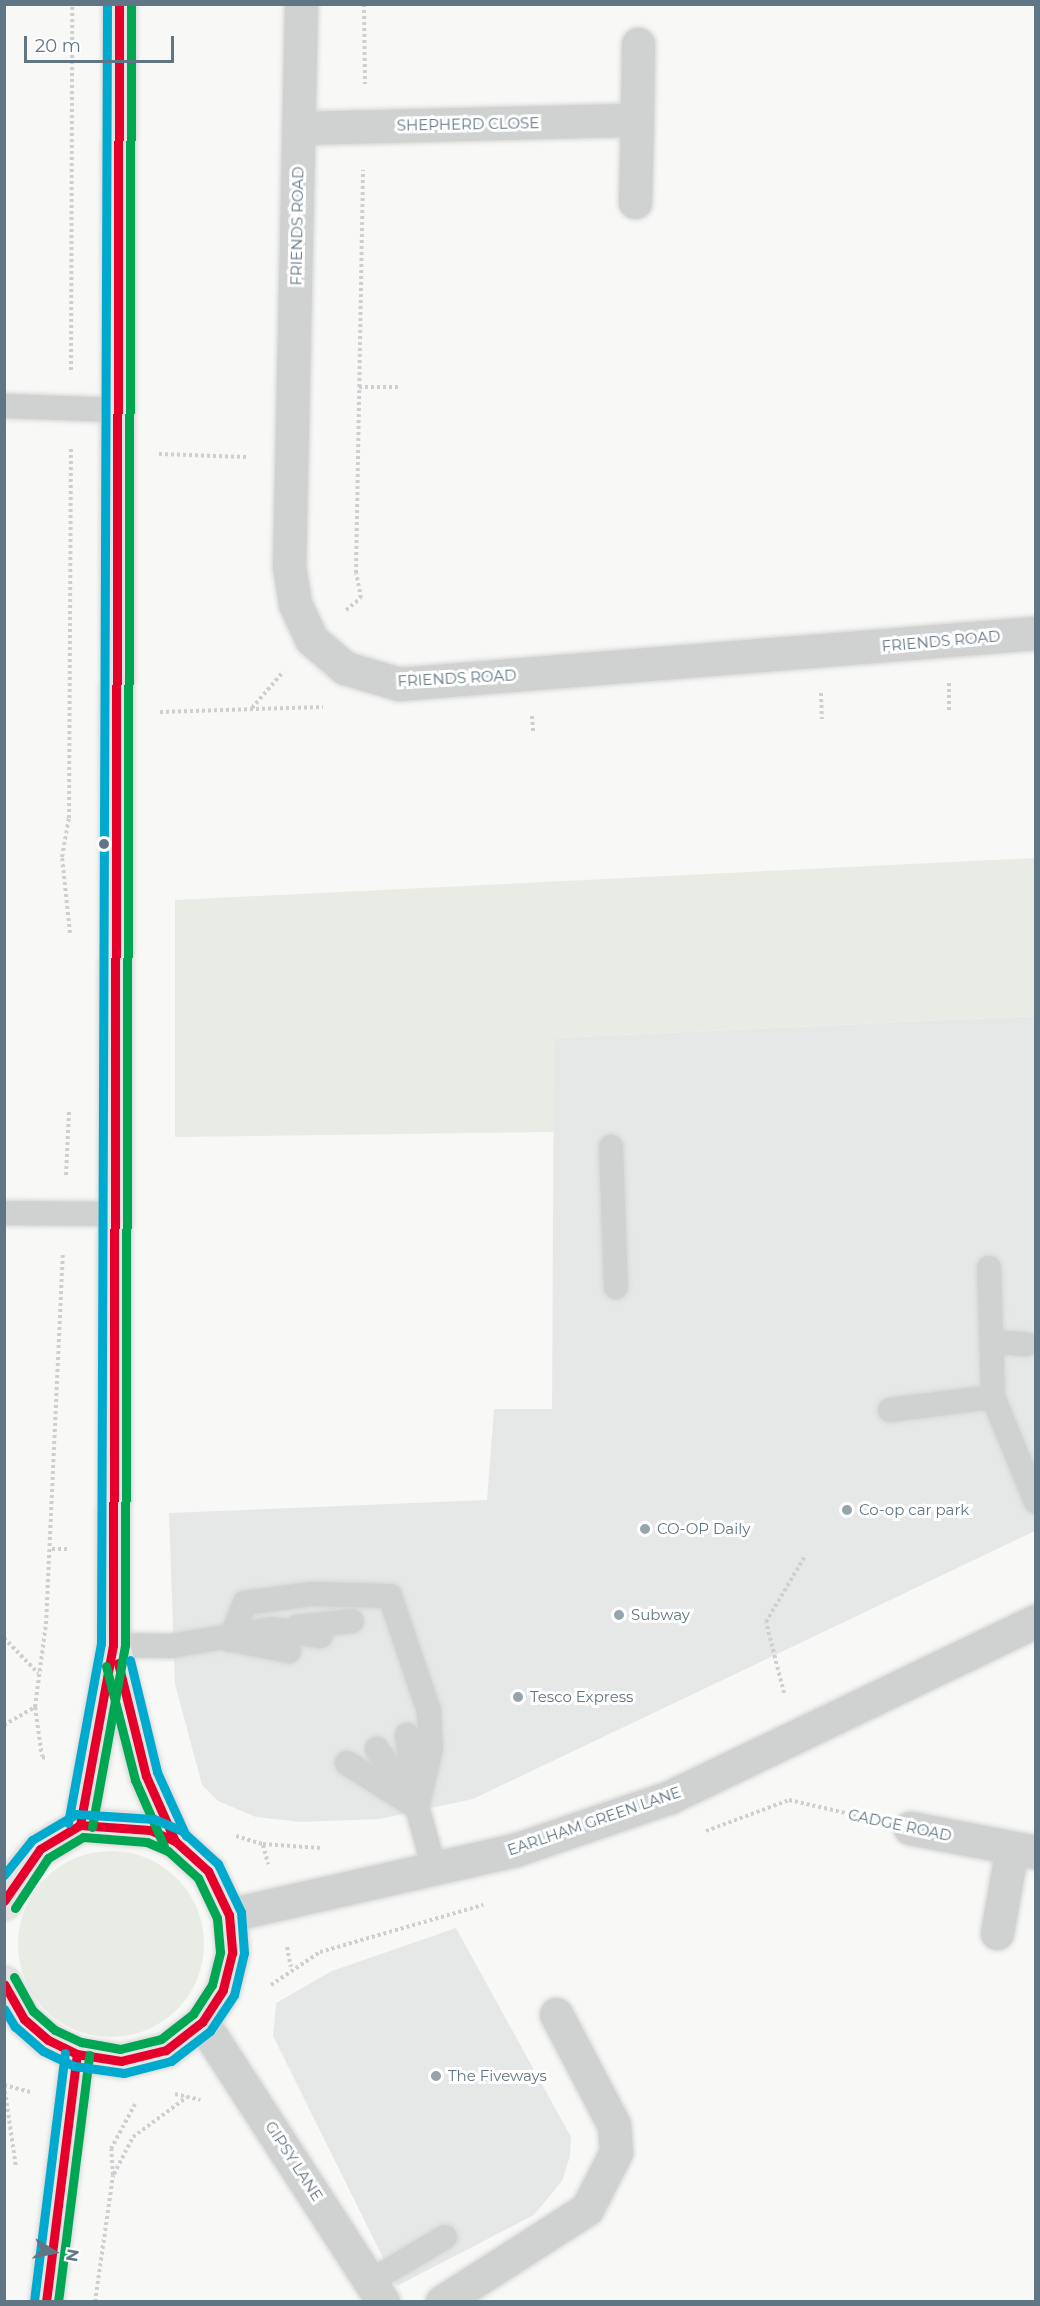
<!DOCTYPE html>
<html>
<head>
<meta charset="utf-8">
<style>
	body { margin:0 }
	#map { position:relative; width:1040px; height:2306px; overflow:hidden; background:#f8f8f7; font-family:Montserrat,sans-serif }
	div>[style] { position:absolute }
	.built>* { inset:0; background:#e6e8e8 }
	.green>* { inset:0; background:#e8ece5 }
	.round { border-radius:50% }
	.path>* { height:4px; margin-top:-2px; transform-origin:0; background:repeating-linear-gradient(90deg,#cecfd0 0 3px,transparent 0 6px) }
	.roads { filter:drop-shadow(0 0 2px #d5d6d6) drop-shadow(0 0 2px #d5d6d6) }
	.lane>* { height:24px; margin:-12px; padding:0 12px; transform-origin:12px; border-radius:12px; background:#d0d2d2 }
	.street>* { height:33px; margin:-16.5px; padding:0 16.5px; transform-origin:16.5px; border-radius:16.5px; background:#d0d2d2 }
	.secondary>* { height:33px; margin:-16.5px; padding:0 16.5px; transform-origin:16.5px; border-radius:16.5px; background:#e3e4e3 }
	.bus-1>* { height:9px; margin:-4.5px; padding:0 4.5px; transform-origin:4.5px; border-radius:4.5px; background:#e4002b }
	.bus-2>* { height:9px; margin:-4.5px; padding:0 4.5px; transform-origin:4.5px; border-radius:4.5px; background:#00a651 }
	.bus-3>* { height:9px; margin:-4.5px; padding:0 4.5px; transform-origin:4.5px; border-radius:4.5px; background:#00a9ce }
	.dots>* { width:16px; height:16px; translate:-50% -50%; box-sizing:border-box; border:3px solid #fff; border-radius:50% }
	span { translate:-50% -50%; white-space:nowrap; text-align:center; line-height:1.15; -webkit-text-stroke:6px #fff; paint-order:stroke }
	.street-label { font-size:15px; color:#617684 }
	.poi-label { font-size:15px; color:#617684 }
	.left { translate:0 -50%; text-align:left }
	.frame { position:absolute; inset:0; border:6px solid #617684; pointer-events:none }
	.north { position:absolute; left:24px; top:2222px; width:60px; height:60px; -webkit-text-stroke:4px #fff; paint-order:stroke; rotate:100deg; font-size:16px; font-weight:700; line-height:24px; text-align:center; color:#617684 }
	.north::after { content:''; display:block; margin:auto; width:21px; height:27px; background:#617684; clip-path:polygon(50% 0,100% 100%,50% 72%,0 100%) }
	.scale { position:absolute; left:24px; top:36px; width:150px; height:27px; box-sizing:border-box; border:3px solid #617684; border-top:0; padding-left:8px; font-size:18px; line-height:21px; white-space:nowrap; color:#617684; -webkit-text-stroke:4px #fff; paint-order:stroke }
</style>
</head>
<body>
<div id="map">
	<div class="built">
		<i style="clip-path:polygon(1035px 1016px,1035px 1531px,473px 1799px,380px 1819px,301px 1822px,256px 1817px,218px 1801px,202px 1785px,175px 1684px,169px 1513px,487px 1500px,494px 1409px,552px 1409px,554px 1038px)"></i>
		<i style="clip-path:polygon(456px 1928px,571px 2137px,570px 2156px,562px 2181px,534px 2215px,397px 2286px,273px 2036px,276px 2003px,332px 1971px)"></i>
	</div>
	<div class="green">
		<i style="clip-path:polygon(1035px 858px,1035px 1016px,555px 1038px,554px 1132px,175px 1137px,175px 900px)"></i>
		<i class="round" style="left:18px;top:1851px;width:186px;height:186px"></i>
	</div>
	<div class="path">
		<i style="left:364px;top:4px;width:80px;rotate:89.3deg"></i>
		<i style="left:71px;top:370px;width:366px;rotate:-89.8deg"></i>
		<i style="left:359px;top:387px;width:40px"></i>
		<i style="left:159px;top:454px;width:88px;rotate:2deg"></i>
		<i style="left:346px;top:610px;width:19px;rotate:-39deg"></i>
		<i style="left:361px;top:598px;width:25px;rotate:-101deg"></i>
		<i style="left:356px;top:573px;width:403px;rotate:-89deg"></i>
		<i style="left:949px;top:683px;width:30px;rotate:90deg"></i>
		<i style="left:821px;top:693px;width:26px;rotate:88deg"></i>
		<i style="left:252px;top:708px;width:48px;rotate:-49.3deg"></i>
		<i style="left:160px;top:712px;width:163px;rotate:-1.8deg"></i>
		<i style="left:532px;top:716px;width:16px;rotate:86deg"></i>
		<i style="left:70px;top:933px;width:76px;rotate:-96deg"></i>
		<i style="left:62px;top:857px;width:40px;rotate:-80deg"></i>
		<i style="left:69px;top:818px;width:372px;rotate:-89.7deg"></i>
		<i style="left:66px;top:1175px;width:64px;rotate:-87.3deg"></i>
		<i style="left:52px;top:1549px;width:18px"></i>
		<i style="left:4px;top:1638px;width:49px;rotate:45.8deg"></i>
		<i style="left:784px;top:1693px;width:73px;rotate:-104.2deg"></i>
		<i style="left:766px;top:1622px;width:77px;rotate:-59.4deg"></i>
		<i style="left:35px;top:1707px;width:50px;rotate:82deg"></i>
		<i style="left:42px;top:1757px;width:5px;rotate:11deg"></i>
		<i style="left:4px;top:1725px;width:36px;rotate:-30deg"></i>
		<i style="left:35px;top:1707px;width:84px;rotate:-82.5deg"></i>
		<i style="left:46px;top:1624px;width:372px;rotate:-87.4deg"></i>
		<i style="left:706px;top:1831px;width:89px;rotate:-20.5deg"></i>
		<i style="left:789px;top:1800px;width:81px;rotate:12.8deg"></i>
		<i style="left:236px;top:1836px;width:28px;rotate:17deg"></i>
		<i style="left:263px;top:1844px;width:57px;rotate:4deg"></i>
		<i style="left:263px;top:1845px;width:20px;rotate:75deg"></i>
		<i style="left:287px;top:1947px;width:20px;rotate:79deg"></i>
		<i style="left:271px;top:1985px;width:59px;rotate:-34deg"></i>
		<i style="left:320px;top:1952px;width:170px;rotate:-16.1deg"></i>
		<i style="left:4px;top:2085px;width:83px;rotate:81.7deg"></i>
		<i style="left:4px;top:2085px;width:27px;rotate:15deg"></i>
		<i style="left:175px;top:2094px;width:26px;rotate:13deg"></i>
		<i style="left:114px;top:2174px;width:42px;rotate:-62.8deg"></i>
		<i style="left:133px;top:2137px;width:67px;rotate:-36.5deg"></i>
		<i style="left:95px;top:2302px;width:128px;rotate:-81.9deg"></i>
		<i style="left:113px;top:2175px;width:26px;rotate:-94deg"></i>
		<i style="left:111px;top:2149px;width:51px;rotate:-61.9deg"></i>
	</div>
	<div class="roads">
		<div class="lane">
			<i style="left:4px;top:406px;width:115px;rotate:2deg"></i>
			<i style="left:611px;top:1147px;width:140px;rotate:88deg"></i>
			<i style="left:4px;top:1213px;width:111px;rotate:0.5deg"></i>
			<i style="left:989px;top:1268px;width:129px;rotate:88.2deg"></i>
			<i style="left:993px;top:1397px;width:113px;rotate:67.7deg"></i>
			<i style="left:995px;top:1342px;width:31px;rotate:4deg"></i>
			<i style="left:890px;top:1410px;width:104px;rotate:-7.2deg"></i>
			<i style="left:297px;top:1627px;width:55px;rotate:-6.2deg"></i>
			<i style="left:230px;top:1640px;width:40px;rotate:-68deg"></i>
			<i style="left:245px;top:1603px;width:68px;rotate:-7.7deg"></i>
			<i style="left:312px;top:1594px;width:78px;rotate:1.5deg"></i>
			<i style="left:390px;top:1596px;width:121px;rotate:71.3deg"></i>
			<i style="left:429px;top:1711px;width:38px;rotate:87deg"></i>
			<i style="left:431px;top:1749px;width:60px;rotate:103.6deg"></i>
			<i style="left:238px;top:1641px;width:52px;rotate:11.1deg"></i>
			<i style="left:113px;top:1645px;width:58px;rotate:1deg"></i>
			<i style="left:171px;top:1646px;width:102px;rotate:-9.6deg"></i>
			<i style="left:272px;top:1629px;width:49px;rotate:8.3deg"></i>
			<i style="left:407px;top:1735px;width:59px;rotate:82.1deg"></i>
			<i style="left:377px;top:1749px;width:70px;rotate:55.4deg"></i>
			<i style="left:417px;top:1807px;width:66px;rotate:74.3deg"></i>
			<i style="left:347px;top:1763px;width:75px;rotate:32.4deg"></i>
			<i style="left:371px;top:2281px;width:86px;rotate:-30.7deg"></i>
		</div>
		<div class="street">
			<i style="left:301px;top:4px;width:562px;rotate:91.22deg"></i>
			<i style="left:289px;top:566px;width:38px;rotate:81deg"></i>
			<i style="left:295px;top:604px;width:38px;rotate:65deg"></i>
			<i style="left:311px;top:639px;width:45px;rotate:40.5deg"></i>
			<i style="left:345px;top:668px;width:56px;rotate:16.5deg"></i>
			<i style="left:399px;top:684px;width:639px;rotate:-4.58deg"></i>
			<i style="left:637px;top:120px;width:76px;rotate:-89.2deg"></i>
			<i style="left:299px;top:128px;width:338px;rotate:-1.4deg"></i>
			<i style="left:637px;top:120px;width:82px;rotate:91.4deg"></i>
			<i style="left:910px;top:1828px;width:128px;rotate:10.8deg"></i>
			<i style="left:229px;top:1915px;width:293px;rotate:-12.8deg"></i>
			<i style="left:515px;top:1850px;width:164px;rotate:-18.9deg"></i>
			<i style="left:670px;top:1797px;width:406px;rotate:-25.7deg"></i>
			<i style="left:997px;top:1933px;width:86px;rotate:-80deg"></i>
			<i style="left:202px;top:2022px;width:333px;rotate:57.1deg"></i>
			<i style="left:442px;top:2302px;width:172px;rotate:-32.7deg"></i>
			<i style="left:587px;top:2209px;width:64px;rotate:-63deg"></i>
			<i style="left:616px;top:2152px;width:27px;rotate:-94deg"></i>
			<i style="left:614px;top:2125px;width:125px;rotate:-117.6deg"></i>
		</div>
		<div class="secondary">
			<i style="left:115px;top:1653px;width:127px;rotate:75.9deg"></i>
			<i style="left:146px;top:1776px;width:71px;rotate:66deg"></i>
			<i style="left:80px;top:1825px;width:183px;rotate:-79.6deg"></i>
			<i style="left:113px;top:1645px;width:1641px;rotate:-89.79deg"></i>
			<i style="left:4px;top:1902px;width:30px;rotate:-63deg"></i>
			<i style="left:18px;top:1875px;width:34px;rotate:-50deg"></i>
			<i style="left:40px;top:1849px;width:47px;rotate:-31deg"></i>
			<i style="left:80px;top:1825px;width:70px;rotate:4.1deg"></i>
			<i style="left:150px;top:1830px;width:27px;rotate:24deg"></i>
			<i style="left:175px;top:1841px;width:45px;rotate:42.3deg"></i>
			<i style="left:208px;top:1871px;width:49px;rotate:64.5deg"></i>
			<i style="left:229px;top:1915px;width:38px;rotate:85deg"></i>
			<i style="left:232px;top:1953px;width:38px;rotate:104deg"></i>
			<i style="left:223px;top:1990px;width:38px;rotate:123deg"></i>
			<i style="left:202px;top:2022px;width:46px;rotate:142.1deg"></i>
			<i style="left:166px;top:2050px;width:46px;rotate:166.3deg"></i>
			<i style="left:121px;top:2061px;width:45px;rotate:-171deg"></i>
			<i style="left:77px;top:2054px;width:32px;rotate:-154deg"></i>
			<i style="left:48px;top:2040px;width:32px;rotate:-139deg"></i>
			<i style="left:24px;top:2019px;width:41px;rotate:-119.1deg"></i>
			<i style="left:46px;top:2302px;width:250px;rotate:-82.9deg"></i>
		</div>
	</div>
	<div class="bus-1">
		<i style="left:118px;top:1663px;width:116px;rotate:76.1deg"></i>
		<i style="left:146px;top:1776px;width:71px;rotate:66deg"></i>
		<i style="left:80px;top:1825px;width:183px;rotate:-79.6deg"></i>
		<i style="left:113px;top:1645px;width:1641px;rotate:-89.79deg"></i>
		<i style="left:4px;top:1901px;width:63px;rotate:-55.3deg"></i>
		<i style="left:40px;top:1849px;width:47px;rotate:-31deg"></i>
		<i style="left:80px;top:1825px;width:70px;rotate:4.1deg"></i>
		<i style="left:150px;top:1830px;width:27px;rotate:24deg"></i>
		<i style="left:175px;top:1841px;width:45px;rotate:42.3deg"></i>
		<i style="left:208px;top:1871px;width:49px;rotate:64.5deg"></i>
		<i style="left:229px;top:1915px;width:38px;rotate:85deg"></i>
		<i style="left:232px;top:1953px;width:38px;rotate:104deg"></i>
		<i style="left:223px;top:1990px;width:38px;rotate:123deg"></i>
		<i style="left:202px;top:2022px;width:46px;rotate:142.1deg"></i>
		<i style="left:166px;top:2050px;width:46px;rotate:166.3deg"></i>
		<i style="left:121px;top:2061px;width:45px;rotate:-171deg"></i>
		<i style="left:77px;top:2054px;width:32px;rotate:-154deg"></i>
		<i style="left:48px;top:2040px;width:32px;rotate:-139deg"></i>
		<i style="left:24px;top:2019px;width:40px;rotate:-119.7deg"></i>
		<i style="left:46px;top:2302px;width:250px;rotate:-82.9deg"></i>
	</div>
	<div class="bus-2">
		<i style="left:106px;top:1666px;width:118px;rotate:75.7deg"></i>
		<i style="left:135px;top:1780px;width:72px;rotate:66.3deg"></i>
		<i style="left:92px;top:1827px;width:185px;rotate:-79.7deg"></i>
		<i style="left:125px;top:1645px;width:1641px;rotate:-89.79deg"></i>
		<i style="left:14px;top:1977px;width:39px;rotate:61deg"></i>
		<i style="left:33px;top:2011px;width:29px;rotate:41deg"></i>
		<i style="left:55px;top:2030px;width:29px;rotate:25deg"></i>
		<i style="left:81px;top:2042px;width:40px;rotate:10deg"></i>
		<i style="left:120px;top:2049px;width:42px;rotate:-13.7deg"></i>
		<i style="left:161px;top:2039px;width:41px;rotate:-38deg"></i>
		<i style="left:193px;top:2014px;width:35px;rotate:-57deg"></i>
		<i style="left:212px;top:1985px;width:34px;rotate:-76deg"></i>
		<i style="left:220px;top:1952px;width:34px;rotate:-95deg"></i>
		<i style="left:217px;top:1918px;width:44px;rotate:-115.4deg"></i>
		<i style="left:198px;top:1878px;width:40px;rotate:-138deg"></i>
		<i style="left:168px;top:1851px;width:23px;rotate:-157deg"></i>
		<i style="left:147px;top:1842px;width:64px;rotate:-175.5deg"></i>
		<i style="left:83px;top:1837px;width:41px;rotate:149deg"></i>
		<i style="left:48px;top:1858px;width:60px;rotate:123.4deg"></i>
		<i style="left:58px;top:2302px;width:249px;rotate:-82.8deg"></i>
	</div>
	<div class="bus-3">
		<i style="left:130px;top:1660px;width:115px;rotate:76.4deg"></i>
		<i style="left:157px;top:1772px;width:70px;rotate:65.6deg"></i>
		<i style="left:68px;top:1823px;width:182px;rotate:-79.6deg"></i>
		<i style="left:101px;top:1644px;width:1640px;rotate:-89.79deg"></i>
		<i style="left:4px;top:1875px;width:45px;rotate:-51.3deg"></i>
		<i style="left:32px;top:1840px;width:51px;rotate:-30.6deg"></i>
		<i style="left:76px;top:1814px;width:78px;rotate:3.7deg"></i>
		<i style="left:154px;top:1819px;width:30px;rotate:23deg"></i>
		<i style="left:182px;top:1831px;width:49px;rotate:42.5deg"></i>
		<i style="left:218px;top:1864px;width:53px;rotate:64.4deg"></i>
		<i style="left:241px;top:1912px;width:41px;rotate:85.8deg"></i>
		<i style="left:244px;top:1953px;width:43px;rotate:103.4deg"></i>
		<i style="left:234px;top:1995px;width:43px;rotate:123.7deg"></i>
		<i style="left:210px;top:2031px;width:49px;rotate:142.4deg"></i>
		<i style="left:171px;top:2061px;width:49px;rotate:165.7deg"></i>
		<i style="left:124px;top:2073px;width:50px;rotate:-172deg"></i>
		<i style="left:74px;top:2066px;width:34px;rotate:-154deg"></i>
		<i style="left:43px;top:2051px;width:37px;rotate:-139deg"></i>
		<i style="left:15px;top:2027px;width:21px;rotate:-121deg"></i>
		<i style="left:34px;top:2301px;width:250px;rotate:-82.9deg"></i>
	</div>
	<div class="dots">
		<i style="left:104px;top:844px;background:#617684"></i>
		<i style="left:847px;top:1510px;background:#96a4ac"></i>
		<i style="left:645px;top:1529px;background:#96a4ac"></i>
		<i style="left:619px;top:1615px;background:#96a4ac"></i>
		<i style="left:518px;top:1697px;background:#96a4ac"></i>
		<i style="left:436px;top:2076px;background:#96a4ac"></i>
	</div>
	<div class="street-label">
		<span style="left:468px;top:124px;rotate:-1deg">SHEPHERD CLOSE</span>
		<span style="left:297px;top:226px;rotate:-89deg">FRIENDS ROAD</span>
		<span style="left:941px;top:641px;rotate:-5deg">FRIENDS ROAD</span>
		<span style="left:457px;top:678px;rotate:-3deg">FRIENDS ROAD</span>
		<span style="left:594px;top:1821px;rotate:-19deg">EARLHAM GREEN LANE</span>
		<span style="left:900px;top:1825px;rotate:12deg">CADGE ROAD</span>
		<span style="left:294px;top:2161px;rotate:57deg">GIPSY LANE</span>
	</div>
	<div class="poi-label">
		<span class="left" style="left:859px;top:1510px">Co-op car park</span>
		<span class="left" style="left:657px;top:1529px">CO-OP Daily</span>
		<span class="left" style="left:631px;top:1615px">Subway</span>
		<span class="left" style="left:530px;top:1697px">Tesco Express</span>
		<span class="left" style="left:448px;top:2076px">The Fiveways</span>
	</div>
	<div class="frame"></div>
	<div class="north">N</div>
	<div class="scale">20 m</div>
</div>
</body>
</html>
